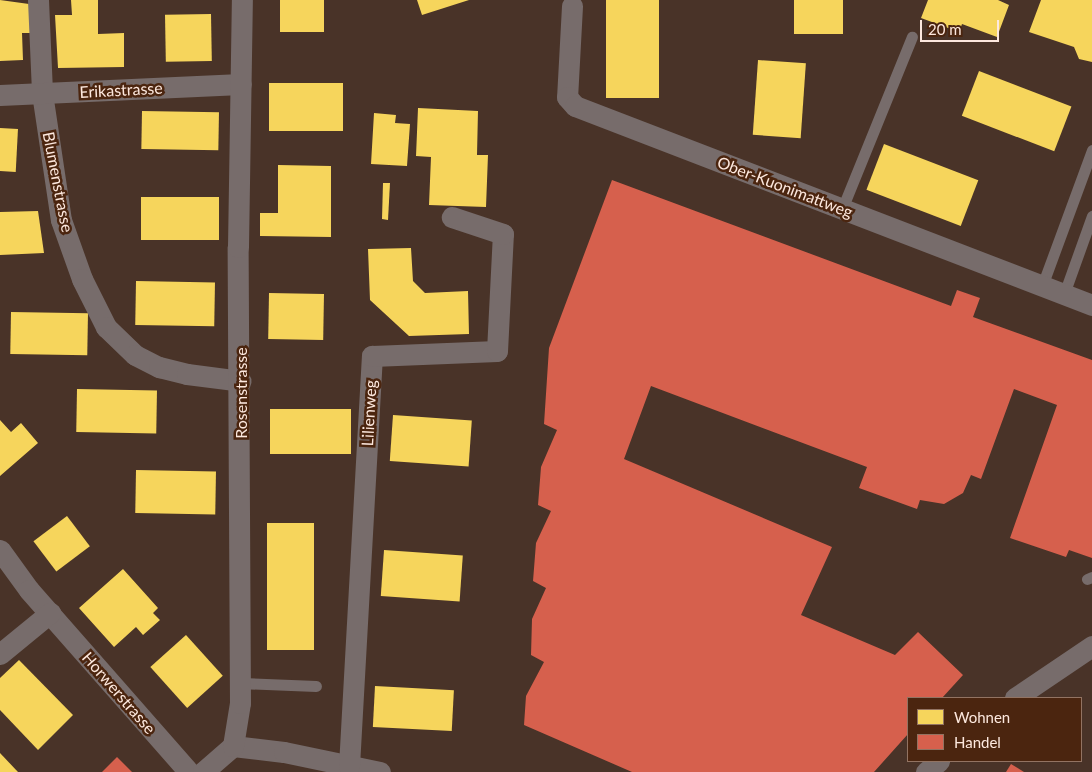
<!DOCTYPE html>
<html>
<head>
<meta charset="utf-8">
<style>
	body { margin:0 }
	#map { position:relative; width:1092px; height:772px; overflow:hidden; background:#493328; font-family:Lato,sans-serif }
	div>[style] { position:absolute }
	.homes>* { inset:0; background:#f6d55c; transform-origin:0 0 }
	.shops>* { inset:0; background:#d6604d }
	.lane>* { height:11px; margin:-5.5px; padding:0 5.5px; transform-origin:5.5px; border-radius:5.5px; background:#776c6b }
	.street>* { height:21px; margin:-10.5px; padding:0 10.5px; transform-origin:10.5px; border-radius:10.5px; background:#776c6b }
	span { translate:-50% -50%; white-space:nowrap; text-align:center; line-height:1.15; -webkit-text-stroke:5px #4b250f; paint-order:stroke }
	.street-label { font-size:16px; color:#fde8de }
	.legend { position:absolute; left:907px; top:697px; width:175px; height:65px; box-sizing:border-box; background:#4b250f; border:1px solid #927362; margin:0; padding:6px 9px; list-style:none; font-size:15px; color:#fde8de }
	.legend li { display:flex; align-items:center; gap:10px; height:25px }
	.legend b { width:25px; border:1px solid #927362 }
	.scale { position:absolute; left:920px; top:20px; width:79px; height:22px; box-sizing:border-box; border:2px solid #fde8de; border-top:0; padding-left:6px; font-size:15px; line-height:18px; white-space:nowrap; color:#fde8de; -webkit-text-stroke:4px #4b250f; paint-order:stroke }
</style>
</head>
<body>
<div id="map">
	<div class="homes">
		<i style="clip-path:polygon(0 0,29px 4px,31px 33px,22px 33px,23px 60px,0 61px)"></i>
		<i style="clip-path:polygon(71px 0,98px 0,98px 34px,124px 33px,124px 67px,58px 68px,55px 15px,72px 15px)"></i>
		<i style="left:280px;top:0;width:44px;height:32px"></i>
		<i style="clip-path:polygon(417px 0,469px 0,422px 15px)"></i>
		<i style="left:606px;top:0;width:53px;height:98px"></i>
		<i style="left:794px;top:0;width:49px;height:34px"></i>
		<i style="clip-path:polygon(928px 0,998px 0,1009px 5px,997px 37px,962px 24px,959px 32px,921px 18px)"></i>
		<i style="clip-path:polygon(1041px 0,1092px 0,1092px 62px,1079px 59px,1074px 47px,1029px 32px)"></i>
		<i style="left:211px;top:14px;width:47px;height:46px;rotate:89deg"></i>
		<i style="left:758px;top:60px;width:48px;height:75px;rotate:4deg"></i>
		<i style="left:979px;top:71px;width:99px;height:48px;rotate:21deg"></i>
		<i style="left:269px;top:83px;width:74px;height:48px"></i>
		<i style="clip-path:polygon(418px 108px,478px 111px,477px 155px,488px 155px,486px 207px,429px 205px,431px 157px,416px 156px)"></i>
		<i style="left:142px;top:111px;width:77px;height:38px;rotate:1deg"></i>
		<i style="clip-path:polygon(374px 113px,396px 115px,395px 123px,410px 124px,407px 166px,371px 164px)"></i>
		<i style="left:0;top:128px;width:18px;height:43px;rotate:3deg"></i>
		<i style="left:884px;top:144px;width:101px;height:49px;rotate:21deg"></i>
		<i style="clip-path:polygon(278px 165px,331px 166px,331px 237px,260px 236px,260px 213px,278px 213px)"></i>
		<i style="clip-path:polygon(383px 183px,390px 183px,388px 220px,382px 219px)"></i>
		<i style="left:219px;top:197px;width:43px;height:78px;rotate:90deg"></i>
		<i style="clip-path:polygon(38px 211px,44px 253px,0 255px,0 212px)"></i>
		<i style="clip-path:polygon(411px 248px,413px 281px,425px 293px,468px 291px,469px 334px,409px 336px,370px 300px,368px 249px)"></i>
		<i style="left:136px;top:281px;width:79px;height:44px;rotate:1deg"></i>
		<i style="left:269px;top:293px;width:55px;height:46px;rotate:1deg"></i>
		<i style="left:11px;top:312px;width:77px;height:42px;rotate:1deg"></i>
		<i style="left:77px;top:389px;width:80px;height:43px;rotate:1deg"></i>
		<i style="left:351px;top:409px;width:45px;height:81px;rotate:90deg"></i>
		<i style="left:393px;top:415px;width:79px;height:46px;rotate:4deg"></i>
		<i style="clip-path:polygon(0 420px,11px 432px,21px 423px,38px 443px,0 476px)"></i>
		<i style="left:136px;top:470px;width:80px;height:43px;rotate:1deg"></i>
		<i style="left:67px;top:516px;width:38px;height:42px;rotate:53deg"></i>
		<i style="left:267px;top:523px;width:47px;height:127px"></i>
		<i style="left:384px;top:550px;width:79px;height:46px;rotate:4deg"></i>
		<i style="clip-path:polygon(123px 569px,158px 608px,153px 613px,160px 620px,143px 635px,136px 627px,114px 647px,79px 608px)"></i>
		<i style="left:186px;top:635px;width:55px;height:48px;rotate:48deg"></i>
		<i style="clip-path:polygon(19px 660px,73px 715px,38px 750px,0 710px,0 678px)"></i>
		<i style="left:375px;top:686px;width:79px;height:41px;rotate:3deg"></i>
		<i style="clip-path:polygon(0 753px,18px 772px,0 772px)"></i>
	</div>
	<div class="shops">
		<i style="clip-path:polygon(612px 180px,951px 306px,957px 290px,980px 298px,973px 317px,1092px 360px,1092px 558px,1069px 550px,1066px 557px,1010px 538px,1057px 405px,1014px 389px,981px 479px,971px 475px,963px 493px,944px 504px,920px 500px,917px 509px,859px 488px,867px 467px,651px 386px,624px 459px,832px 547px,801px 615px,895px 655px,918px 632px,963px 675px,942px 698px,908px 698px,908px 734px,874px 772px,632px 772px,524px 725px,526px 696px,544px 662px,531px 655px,532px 619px,546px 588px,533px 581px,536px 543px,551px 511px,538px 505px,541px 467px,557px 430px,544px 424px,549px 348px)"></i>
		<i style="clip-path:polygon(117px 757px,132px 772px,102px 772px)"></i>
		<i style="clip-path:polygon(1011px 764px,1024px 772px,1006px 772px)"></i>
	</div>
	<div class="lane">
		<i style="left:842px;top:209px;width:186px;rotate:-67.9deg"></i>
		<i style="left:1042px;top:286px;width:145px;rotate:-69.8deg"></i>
		<i style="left:1064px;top:294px;width:83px;rotate:-70.3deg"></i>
		<i style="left:1087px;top:579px;width:5px;rotate:-22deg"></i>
		<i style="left:240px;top:683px;width:76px;rotate:2.3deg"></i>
	</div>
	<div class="street">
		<i style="left:38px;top:0;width:93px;rotate:87.5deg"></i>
		<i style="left:42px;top:93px;width:128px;rotate:81.5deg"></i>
		<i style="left:61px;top:220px;width:63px;rotate:70.4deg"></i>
		<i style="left:82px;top:279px;width:54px;rotate:63.4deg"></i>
		<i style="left:106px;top:327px;width:40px;rotate:44deg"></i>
		<i style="left:135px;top:355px;width:27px;rotate:27deg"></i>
		<i style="left:159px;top:367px;width:29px;rotate:14deg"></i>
		<i style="left:187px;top:374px;width:54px;rotate:7.4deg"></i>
		<i style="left:572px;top:6px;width:91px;rotate:93.1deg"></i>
		<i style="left:567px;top:97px;width:12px;rotate:48deg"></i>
		<i style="left:575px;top:106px;width:554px;rotate:21.05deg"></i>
		<i style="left:0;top:95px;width:241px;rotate:-2.6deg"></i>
		<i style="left:0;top:550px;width:49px;rotate:54.1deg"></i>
		<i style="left:29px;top:590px;width:242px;rotate:48.7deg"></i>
		<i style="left:0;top:654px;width:65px;rotate:-39.4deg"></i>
		<i style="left:1015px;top:698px;width:93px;rotate:-34deg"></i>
		<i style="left:233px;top:746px;width:51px;rotate:6.7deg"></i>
		<i style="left:284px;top:752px;width:98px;rotate:11.8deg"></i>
		<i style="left:349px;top:766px;width:411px;rotate:-86.8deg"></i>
		<i style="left:372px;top:356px;width:125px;rotate:-2.3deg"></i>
		<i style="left:497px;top:351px;width:117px;rotate:-87.1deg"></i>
		<i style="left:503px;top:234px;width:54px;rotate:-161.6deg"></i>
		<i style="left:203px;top:772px;width:40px;rotate:-41deg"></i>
		<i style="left:233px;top:746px;width:44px;rotate:-80.8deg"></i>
		<i style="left:240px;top:703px;width:456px;rotate:-90.3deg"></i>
		<i style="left:238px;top:247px;width:247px;rotate:-89.1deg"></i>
		<i style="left:926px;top:772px;width:17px;rotate:-40deg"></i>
	</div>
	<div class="street-label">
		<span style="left:121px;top:90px;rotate:-3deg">Erikastrasse</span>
		<span style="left:58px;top:182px;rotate:79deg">Blumenstrasse</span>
		<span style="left:785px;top:187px;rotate:21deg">Ober-Kuonimattweg</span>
		<span style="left:241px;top:393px;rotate:-90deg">Rosenstrasse</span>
		<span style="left:369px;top:413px;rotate:-87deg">Lilienweg</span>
		<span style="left:119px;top:693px;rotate:49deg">Horwerstrasse</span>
	</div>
	<ul class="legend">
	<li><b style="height:14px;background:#f6d55c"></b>Wohnen</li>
	<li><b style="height:14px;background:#d6604d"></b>Handel</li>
	</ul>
	<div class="scale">20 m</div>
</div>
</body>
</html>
